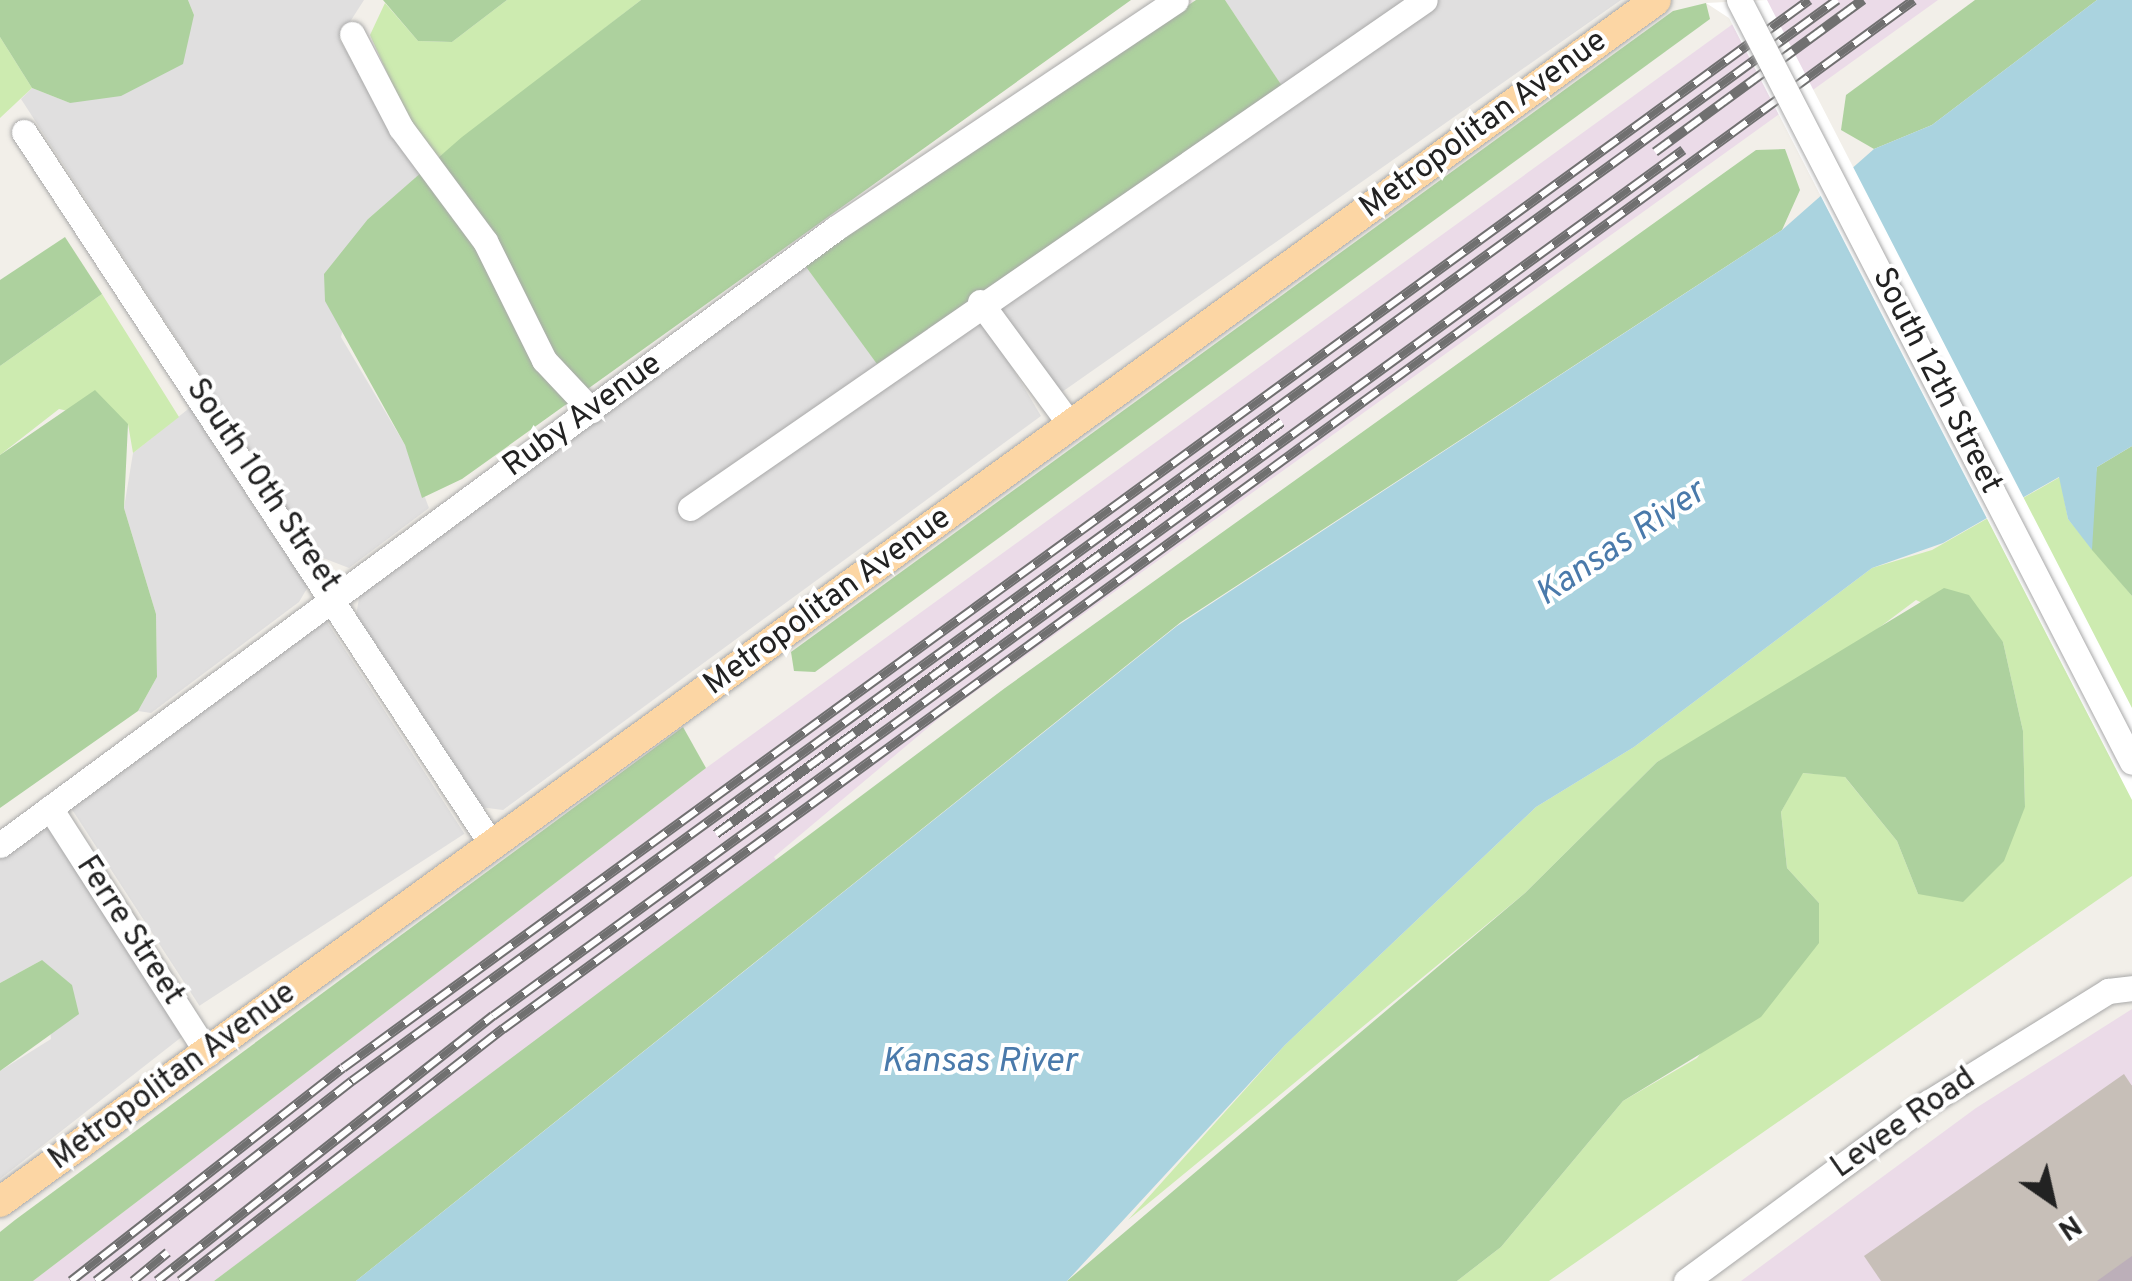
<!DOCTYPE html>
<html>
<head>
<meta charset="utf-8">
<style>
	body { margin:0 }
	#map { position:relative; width:2132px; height:1281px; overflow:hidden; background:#f2efe9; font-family:Overpass,sans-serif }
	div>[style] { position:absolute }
	.residential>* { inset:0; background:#e0dfdf; transform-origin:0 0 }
	.industrial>* { inset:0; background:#ebdbe8 }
	.grass>* { inset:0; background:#cdebb0 }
	.forest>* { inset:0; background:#add19e }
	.water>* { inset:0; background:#aad3df }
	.pier>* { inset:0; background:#fff }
	.shadow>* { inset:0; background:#0003 }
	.building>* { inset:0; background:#c7bfb8 }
	.roads { filter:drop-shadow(0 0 2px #a9a9a9) drop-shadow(0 0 2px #a9a9a9) }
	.minor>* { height:25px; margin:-12.5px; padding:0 12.5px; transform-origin:12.5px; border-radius:12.5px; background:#fff }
	.major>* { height:30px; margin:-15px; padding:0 15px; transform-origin:15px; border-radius:15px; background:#fcd6a4 }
	.rail>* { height:10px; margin-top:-5px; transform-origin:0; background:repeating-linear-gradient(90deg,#fff 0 19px,#707070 0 38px); box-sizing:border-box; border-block:2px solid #707070 }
	.bridges { filter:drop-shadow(0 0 2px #a9a9a9) drop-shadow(0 0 2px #a9a9a9) }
	.minor-bridge>* { height:25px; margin:-12.5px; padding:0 12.5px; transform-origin:12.5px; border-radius:12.5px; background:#fff }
	span { translate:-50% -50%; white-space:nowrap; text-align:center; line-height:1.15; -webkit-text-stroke:8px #fff; paint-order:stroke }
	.street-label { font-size:32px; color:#222 }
	.water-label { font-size:35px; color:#4a7aab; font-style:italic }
	.north { position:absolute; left:2002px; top:1151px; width:100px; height:100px; -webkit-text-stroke:8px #fff; paint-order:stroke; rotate:146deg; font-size:28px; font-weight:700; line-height:40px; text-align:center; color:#222 }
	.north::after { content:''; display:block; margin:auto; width:35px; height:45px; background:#222; clip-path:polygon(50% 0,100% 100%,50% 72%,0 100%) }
</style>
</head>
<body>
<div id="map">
	<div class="residential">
		<i style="clip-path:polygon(188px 0,364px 0,339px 39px,420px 174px,368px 219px,341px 337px,405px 445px,429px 508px,349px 568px,318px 556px,21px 99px,32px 88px,70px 103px,194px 15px)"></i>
		<i style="clip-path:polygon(1225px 0,1621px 0,1062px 392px,991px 303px,1289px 97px)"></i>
		<i style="clip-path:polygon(804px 264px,979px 312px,1041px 416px,503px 810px,480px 807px,356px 616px,360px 592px)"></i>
		<i style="clip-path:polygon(197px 402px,309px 585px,299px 602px,151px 713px,138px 711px,157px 677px,156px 614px,124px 508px,133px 453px)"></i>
		<i style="left:325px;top:619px;width:256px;height:316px;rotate:57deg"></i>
		<i style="clip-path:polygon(48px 823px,188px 1032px,0 1179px,0 1071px,51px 1039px,42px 960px,0 983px,0 854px)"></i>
	</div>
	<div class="industrial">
		<i style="clip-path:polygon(1766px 0,1938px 0,943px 715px,774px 857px,779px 864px,753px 885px,214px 1281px,33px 1281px,706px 768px)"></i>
		<i style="clip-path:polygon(2132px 1009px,2132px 1281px,1741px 1281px,1976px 1108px)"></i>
	</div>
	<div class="grass">
		<i style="clip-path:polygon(507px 0,641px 0,439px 157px,413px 130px,370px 35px,385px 3px,418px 41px,452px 42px)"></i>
		<i style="clip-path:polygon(0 37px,32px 88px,0 118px)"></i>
		<i style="clip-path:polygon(102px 294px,179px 417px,133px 453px,128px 424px,59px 409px,0 455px,0 366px)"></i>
		<i style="clip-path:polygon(2060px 477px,2068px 519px,2132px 596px,2132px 876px,1549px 1281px,1457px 1281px,1501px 1247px,1623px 1101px,1697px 1058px,1819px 903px,1787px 868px,1781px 812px,1802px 773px,1844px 776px,1897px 841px,1918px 894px,2025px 807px,2023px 731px,2003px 642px,1916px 600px,1832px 663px,1657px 762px,1525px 893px,1128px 1220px,1285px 1045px,1536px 807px,1634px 747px,1872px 568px,1932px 550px)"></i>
	</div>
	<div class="forest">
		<i style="clip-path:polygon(0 0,188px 0,194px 15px,183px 64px,121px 96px,70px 103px,32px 88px,0 37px)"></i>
		<i style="clip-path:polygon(383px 0,507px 0,452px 42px,418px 41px)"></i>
		<i style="clip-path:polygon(641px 0,1131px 0,462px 479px,422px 498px,405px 445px,325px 301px,324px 274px,368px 219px,462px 137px)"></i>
		<i style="clip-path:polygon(1196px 0,1225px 0,1282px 86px,877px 364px,804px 264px)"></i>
		<i style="clip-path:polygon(1975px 0,2097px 0,1932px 125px,1874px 149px,1841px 130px,1846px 95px)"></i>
		<i style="clip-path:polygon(1706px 3px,1710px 19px,815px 672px,794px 671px,791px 652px,1673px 11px)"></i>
		<i style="clip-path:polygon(1785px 149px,1800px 190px,1782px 230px,1181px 622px,356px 1281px,214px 1281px,1005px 688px,1756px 150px)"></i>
		<i style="clip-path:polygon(65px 237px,102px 294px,0 366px,0 280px)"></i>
		<i style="clip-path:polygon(95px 390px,128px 424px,124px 508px,156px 614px,157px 677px,138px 711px,0 808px,0 455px)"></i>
		<i style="clip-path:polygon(2132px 446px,2132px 596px,2092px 550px,2090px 505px,2097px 467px)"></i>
		<i style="clip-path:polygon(1944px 588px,1969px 595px,2003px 642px,2023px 731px,2025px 807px,2004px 861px,1963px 902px,1918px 894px,1897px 841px,1845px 777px,1803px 773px,1781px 812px,1787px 868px,1819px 903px,1819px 943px,1761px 1017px,1623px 1101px,1501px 1247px,1457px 1281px,1067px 1281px,1525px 893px,1657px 762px)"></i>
		<i style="clip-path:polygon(683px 727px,706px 768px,33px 1281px,0 1281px,0 1232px,15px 1220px)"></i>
		<i style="clip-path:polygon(42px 960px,72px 985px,79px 1014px,0 1071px,0 983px)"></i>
	</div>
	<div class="water">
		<i style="clip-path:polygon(2097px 0,2132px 0,2132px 446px,2097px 467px,2092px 550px,2068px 519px,2059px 477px,1943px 543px,1872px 568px,1634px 747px,1536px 807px,1285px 1045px,1067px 1281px,356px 1281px,1177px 626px,1782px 230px,1874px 149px,1932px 125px)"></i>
	</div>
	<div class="pier">
		<i style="clip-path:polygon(1767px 0,2132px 708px,2132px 800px,1729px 18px,1706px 3px)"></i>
	</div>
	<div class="shadow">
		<i style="clip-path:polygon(2124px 1078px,2132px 1086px,2132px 1281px,1884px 1281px)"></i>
	</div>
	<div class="building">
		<i style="clip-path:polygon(2124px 1074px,2132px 1086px,2132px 1256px,2097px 1281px,1881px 1281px,1864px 1256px)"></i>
	</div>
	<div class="roads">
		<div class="minor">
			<i style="left:352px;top:34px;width:106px;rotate:62.5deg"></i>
			<i style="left:401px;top:128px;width:141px;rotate:53.4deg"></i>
			<i style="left:485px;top:241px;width:133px;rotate:63.6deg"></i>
			<i style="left:544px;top:360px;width:69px;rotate:46.8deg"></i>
			<i style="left:24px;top:132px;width:853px;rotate:56.72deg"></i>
			<i style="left:980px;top:302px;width:154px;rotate:53.7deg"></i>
			<i style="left:690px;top:508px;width:893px;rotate:-34.65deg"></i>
			<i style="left:50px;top:808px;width:292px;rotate:57.3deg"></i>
			<i style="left:0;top:845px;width:1039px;rotate:-36.43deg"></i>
			<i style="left:836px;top:228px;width:409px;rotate:-33.8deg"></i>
			<i style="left:1686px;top:1281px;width:302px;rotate:-36.4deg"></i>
			<i style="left:1929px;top:1102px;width:211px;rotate:-31.8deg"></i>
			<i style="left:2108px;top:991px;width:24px;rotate:-7deg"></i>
		</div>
		<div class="major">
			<i style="left:0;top:1202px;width:2046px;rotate:-35.97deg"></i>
		</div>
	</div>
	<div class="rail">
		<i style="left:1655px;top:152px;width:258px;rotate:-36.2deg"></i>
		<i style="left:716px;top:834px;width:700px;rotate:-36.05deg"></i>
		<i style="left:71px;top:1281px;width:345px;rotate:-38.1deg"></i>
		<i style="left:343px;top:1068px;width:1814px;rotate:-36.07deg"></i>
		<i style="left:96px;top:1281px;width:325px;rotate:-38deg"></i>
		<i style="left:352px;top:1081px;width:1837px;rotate:-36.05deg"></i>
		<i style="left:133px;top:1281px;width:45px;rotate:-39.6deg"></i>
		<i style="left:157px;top:1281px;width:428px;rotate:-38.3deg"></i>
		<i style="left:493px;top:1016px;width:1472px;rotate:-36.04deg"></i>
		<i style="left:180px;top:1281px;width:410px;rotate:-38deg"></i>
		<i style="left:503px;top:1029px;width:1746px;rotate:-36.1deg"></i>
	</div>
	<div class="bridges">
		<div class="minor-bridge">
			<i style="left:1739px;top:0;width:857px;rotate:62.72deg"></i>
		</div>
	</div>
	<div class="street-label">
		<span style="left:1484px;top:125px;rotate:-36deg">Metropolitan Avenue</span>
		<span style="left:1936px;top:381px;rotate:63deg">South 12th Street</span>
		<span style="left:583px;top:416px;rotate:-36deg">Ruby Avenue</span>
		<span style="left:262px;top:486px;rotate:56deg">South 10th Street</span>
		<span style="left:828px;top:602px;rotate:-36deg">Metropolitan Avenue</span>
		<span style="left:129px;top:931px;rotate:57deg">Ferre Street</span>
		<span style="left:173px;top:1077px;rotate:-36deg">Metropolitan Avenue</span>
		<span style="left:1904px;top:1124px;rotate:-35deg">Levee Road</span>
	</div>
	<div class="water-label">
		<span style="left:1621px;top:544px;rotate:-34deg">Kansas River</span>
		<span style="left:979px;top:1062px">Kansas River</span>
	</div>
	<div class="north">N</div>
</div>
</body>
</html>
